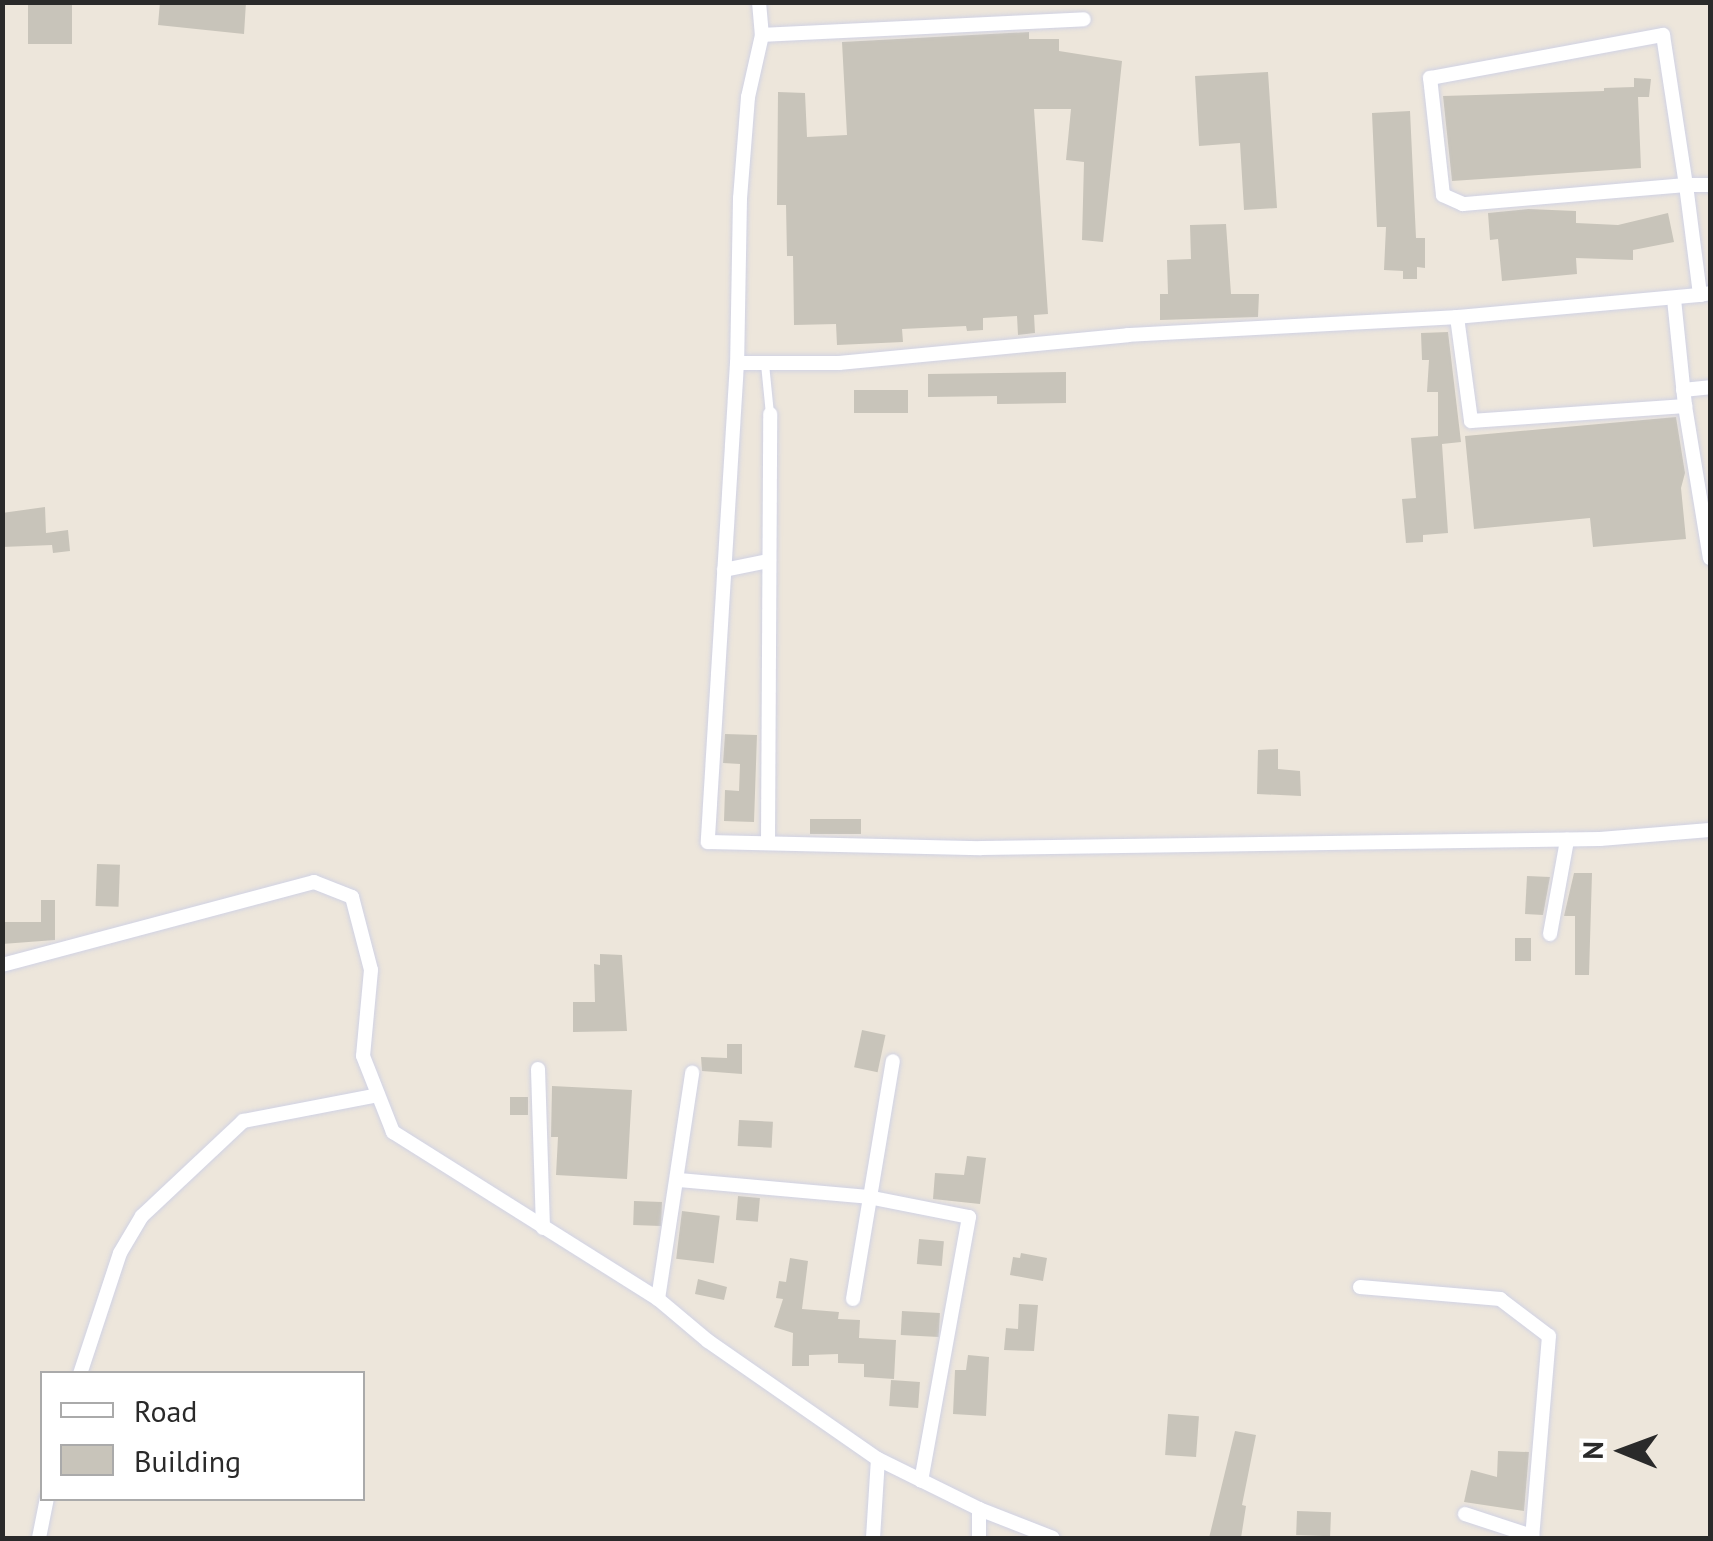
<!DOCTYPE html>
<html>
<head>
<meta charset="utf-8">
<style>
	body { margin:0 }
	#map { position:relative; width:1713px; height:1541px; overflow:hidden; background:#ede6db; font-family:"PT Sans",sans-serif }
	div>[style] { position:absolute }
	.building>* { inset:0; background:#c8c4ba; transform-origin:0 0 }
	.roads { filter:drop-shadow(0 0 2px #d0d2e4) drop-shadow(0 0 2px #d0d2e4) }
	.service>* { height:8px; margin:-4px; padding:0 4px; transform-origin:4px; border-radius:4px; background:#fff }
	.minor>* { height:14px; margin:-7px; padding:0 7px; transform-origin:7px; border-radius:7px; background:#fff }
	span { translate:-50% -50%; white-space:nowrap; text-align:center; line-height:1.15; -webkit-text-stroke:10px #fff; paint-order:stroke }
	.frame { position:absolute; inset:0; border:5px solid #2a2a2a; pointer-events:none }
	.legend { position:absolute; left:40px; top:1371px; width:325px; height:130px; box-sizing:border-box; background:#fff; border:2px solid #aaa; margin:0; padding:12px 18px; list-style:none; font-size:30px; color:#2a2a2a }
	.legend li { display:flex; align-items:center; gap:20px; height:50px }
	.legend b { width:50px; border:2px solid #aaa }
	.north { position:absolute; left:1573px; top:1401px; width:100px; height:100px; -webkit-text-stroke:8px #fff; paint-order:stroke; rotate:271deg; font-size:28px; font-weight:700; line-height:40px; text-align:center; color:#2a2a2a }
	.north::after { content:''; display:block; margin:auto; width:35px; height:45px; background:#2a2a2a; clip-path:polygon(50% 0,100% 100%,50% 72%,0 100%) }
</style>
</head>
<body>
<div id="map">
	<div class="building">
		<i style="left:28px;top:2px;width:44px;height:42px"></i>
		<i style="clip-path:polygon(160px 2px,246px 2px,244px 34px,158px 25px)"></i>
		<i style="clip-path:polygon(1029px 32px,1029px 39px,1059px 39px,1059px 51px,1122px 61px,1103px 242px,1082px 240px,1084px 162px,1066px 160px,1071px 109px,1034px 109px,1048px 314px,1034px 315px,1035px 333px,1018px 335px,1017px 316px,983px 318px,983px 330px,967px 331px,966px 326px,902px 329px,903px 342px,837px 345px,836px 324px,794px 325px,793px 256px,787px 256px,786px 205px,777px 205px,778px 92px,805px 93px,807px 137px,847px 135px,842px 42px)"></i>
		<i style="clip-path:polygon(1268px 72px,1277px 208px,1244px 210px,1240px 143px,1199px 146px,1195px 76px)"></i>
		<i style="clip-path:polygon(1634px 78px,1651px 79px,1649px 97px,1638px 97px,1641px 168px,1452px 181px,1443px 96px,1604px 91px,1604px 88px,1634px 87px)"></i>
		<i style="clip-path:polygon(1410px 111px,1416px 238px,1425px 238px,1425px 268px,1417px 267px,1417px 279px,1403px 279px,1403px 271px,1384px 270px,1386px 227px,1377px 227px,1372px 113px)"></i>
		<i style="clip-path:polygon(1528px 209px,1576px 211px,1576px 223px,1618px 225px,1668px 213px,1674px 242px,1633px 250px,1633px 260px,1576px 258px,1577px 274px,1502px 281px,1498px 239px,1490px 240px,1488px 213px)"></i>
		<i style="clip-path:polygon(1226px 224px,1231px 294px,1259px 294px,1258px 317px,1160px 320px,1160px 294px,1168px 294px,1167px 260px,1191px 259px,1190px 225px)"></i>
		<i style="clip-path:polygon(1448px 332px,1461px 442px,1442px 444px,1448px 533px,1423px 535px,1423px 542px,1406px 543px,1402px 499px,1416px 498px,1411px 438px,1438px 436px,1438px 392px,1427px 392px,1429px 360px,1422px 360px,1421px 333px)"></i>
		<i style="clip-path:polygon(1066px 372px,1066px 403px,997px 404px,997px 396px,928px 397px,928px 374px)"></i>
		<i style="left:908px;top:390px;width:23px;height:54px;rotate:90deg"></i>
		<i style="clip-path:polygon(1676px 417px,1685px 473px,1681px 488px,1686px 539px,1593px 547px,1590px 518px,1474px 529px,1465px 436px)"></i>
		<i style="clip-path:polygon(45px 507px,46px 533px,68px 530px,70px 551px,53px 553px,52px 545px,2px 547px,2px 513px)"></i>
		<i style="clip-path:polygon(725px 734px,757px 735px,754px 822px,724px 821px,725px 790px,739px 791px,740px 764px,723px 763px)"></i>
		<i style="clip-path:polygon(1278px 749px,1278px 769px,1300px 771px,1301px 796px,1257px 794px,1258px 750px)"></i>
		<i style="left:810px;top:819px;width:51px;height:15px"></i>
		<i style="left:97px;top:864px;width:23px;height:42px;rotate:2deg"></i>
		<i style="clip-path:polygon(1574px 873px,1592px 873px,1589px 975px,1575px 975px,1575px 916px,1564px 916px)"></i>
		<i style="clip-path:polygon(1527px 876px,1550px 877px,1543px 915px,1525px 914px)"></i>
		<i style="clip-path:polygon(41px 900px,55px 900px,55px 940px,2px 944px,2px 922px,41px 922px)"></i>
		<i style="left:1515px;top:938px;width:16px;height:23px"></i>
		<i style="clip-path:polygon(600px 954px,622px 955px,627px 1031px,573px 1032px,573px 1002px,595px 1002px,594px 964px,600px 965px)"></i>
		<i style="left:862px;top:1030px;width:24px;height:38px;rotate:12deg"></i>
		<i style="clip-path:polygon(727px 1044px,742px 1044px,742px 1074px,702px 1071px,701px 1057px,727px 1058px)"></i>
		<i style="clip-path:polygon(552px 1086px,632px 1090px,627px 1179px,556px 1175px,558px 1137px,551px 1137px)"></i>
		<i style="left:510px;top:1097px;width:18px;height:18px"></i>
		<i style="left:739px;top:1120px;width:34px;height:26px;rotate:3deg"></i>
		<i style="clip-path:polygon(967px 1156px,986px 1158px,980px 1204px,933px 1199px,935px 1173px,964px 1175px)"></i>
		<i style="left:738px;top:1196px;width:22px;height:24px;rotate:5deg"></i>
		<i style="left:634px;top:1201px;width:28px;height:24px;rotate:2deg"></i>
		<i style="left:682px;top:1211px;width:38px;height:48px;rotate:7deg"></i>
		<i style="left:919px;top:1239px;width:25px;height:25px;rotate:5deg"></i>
		<i style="clip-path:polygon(1021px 1253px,1047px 1258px,1043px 1281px,1010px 1275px,1013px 1257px,1020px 1258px)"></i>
		<i style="clip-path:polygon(790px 1258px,808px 1261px,802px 1309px,839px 1312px,838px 1319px,860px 1320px,859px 1338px,896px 1340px,894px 1379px,864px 1377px,864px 1364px,838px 1363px,838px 1354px,809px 1355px,809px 1366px,792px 1366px,793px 1333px,774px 1327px,783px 1299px,776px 1298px,779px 1281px,786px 1282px)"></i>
		<i style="clip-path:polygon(698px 1279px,727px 1287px,724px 1300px,695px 1294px)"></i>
		<i style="clip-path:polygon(1019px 1304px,1038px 1305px,1034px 1351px,1004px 1350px,1006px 1328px,1018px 1329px)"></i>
		<i style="left:902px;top:1311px;width:38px;height:24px;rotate:3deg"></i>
		<i style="clip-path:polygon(968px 1355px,989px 1357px,986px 1416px,953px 1414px,955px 1370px,966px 1370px)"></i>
		<i style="left:891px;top:1380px;width:29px;height:26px;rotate:4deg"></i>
		<i style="left:1168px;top:1414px;width:31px;height:41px;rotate:4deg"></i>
		<i style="clip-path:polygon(1235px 1431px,1256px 1435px,1242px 1505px,1246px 1506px,1241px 1538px,1209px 1538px)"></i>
		<i style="clip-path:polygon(1498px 1451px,1529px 1452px,1524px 1511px,1464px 1502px,1471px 1470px,1497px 1477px)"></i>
		<i style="left:1297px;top:1511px;width:34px;height:24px;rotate:2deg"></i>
	</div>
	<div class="roads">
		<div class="service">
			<i style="left:765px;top:364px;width:50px;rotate:84.3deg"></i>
		</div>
		<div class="minor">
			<i style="left:759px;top:2px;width:33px;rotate:85deg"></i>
			<i style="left:762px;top:35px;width:64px;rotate:102.7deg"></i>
			<i style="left:748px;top:97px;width:101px;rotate:94.5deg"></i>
			<i style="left:740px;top:198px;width:165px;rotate:91deg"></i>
			<i style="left:737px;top:363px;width:102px"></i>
			<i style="left:839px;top:363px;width:290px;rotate:-5.5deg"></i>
			<i style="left:1128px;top:335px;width:329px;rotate:-3.1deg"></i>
			<i style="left:1457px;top:317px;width:244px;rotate:-5.2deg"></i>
			<i style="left:762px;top:35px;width:322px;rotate:-2.8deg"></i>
			<i style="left:1710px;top:185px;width:24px;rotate:180deg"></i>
			<i style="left:1686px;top:185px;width:224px;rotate:175.1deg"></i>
			<i style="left:1463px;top:204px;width:22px;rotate:-156deg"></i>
			<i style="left:1443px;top:195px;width:118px;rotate:-96.3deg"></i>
			<i style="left:1430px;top:78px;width:237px;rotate:-10.5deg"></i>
			<i style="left:1663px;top:35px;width:152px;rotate:81.3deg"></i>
			<i style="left:1686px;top:185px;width:111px;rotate:82.7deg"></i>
			<i style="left:1700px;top:295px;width:10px;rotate:-11deg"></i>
			<i style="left:1674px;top:299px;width:108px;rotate:84.1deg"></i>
			<i style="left:1685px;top:406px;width:154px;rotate:80.7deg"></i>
			<i style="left:1457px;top:317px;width:105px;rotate:82.3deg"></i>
			<i style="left:1471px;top:421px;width:215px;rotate:-4deg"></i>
			<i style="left:737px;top:363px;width:480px;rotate:93.5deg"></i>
			<i style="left:708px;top:842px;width:273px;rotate:1.3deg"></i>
			<i style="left:981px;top:848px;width:619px;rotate:-0.83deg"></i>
			<i style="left:1600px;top:839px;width:110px;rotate:-4.7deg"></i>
			<i style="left:1683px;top:390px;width:27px;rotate:-6deg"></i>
			<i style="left:724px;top:570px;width:45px;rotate:-11.6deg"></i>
			<i style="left:768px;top:843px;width:429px;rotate:-89.7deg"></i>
			<i style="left:1550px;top:934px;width:96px;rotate:-79.7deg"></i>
			<i style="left:2px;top:965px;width:323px;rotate:-14.9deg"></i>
			<i style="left:314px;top:882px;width:41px;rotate:21.5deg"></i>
			<i style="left:352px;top:897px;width:75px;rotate:75.4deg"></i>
			<i style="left:371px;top:970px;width:86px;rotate:95.3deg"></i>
			<i style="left:363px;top:1056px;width:82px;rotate:68.5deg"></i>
			<i style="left:393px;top:1132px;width:313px;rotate:32.2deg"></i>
			<i style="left:658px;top:1299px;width:65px;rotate:40deg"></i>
			<i style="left:708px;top:1341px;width:207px;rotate:34.8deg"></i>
			<i style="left:878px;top:1459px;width:113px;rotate:26.3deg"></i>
			<i style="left:979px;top:1509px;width:79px;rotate:21.4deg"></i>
			<i style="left:538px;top:1069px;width:159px;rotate:88.2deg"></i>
			<i style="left:679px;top:1180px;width:190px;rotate:5.1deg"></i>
			<i style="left:868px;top:1197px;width:103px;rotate:11.2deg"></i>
			<i style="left:969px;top:1217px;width:268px;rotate:100.3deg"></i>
			<i style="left:1360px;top:1287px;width:141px;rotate:4.9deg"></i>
			<i style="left:1500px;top:1299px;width:61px;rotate:37.1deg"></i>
			<i style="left:1549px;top:1336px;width:203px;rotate:94.8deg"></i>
			<i style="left:658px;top:1299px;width:229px;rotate:-81.4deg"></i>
			<i style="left:853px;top:1299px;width:241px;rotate:-80.5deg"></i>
			<i style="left:80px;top:1374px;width:127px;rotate:-71.7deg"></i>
			<i style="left:120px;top:1253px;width:43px;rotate:-59.3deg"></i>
			<i style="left:142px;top:1216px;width:139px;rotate:-43.2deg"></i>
			<i style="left:243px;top:1121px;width:137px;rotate:-10.9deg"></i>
			<i style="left:1465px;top:1514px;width:71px;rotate:18.2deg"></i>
			<i style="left:39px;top:1538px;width:41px;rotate:-78.7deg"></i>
			<i style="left:873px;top:1538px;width:79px;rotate:-86.4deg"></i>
			<i style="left:979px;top:1538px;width:29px;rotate:-90deg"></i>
		</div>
	</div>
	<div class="frame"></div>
	<ul class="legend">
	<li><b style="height:12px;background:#fff"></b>Road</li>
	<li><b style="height:28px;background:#c8c4ba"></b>Building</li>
	</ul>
	<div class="north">N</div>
</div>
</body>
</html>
